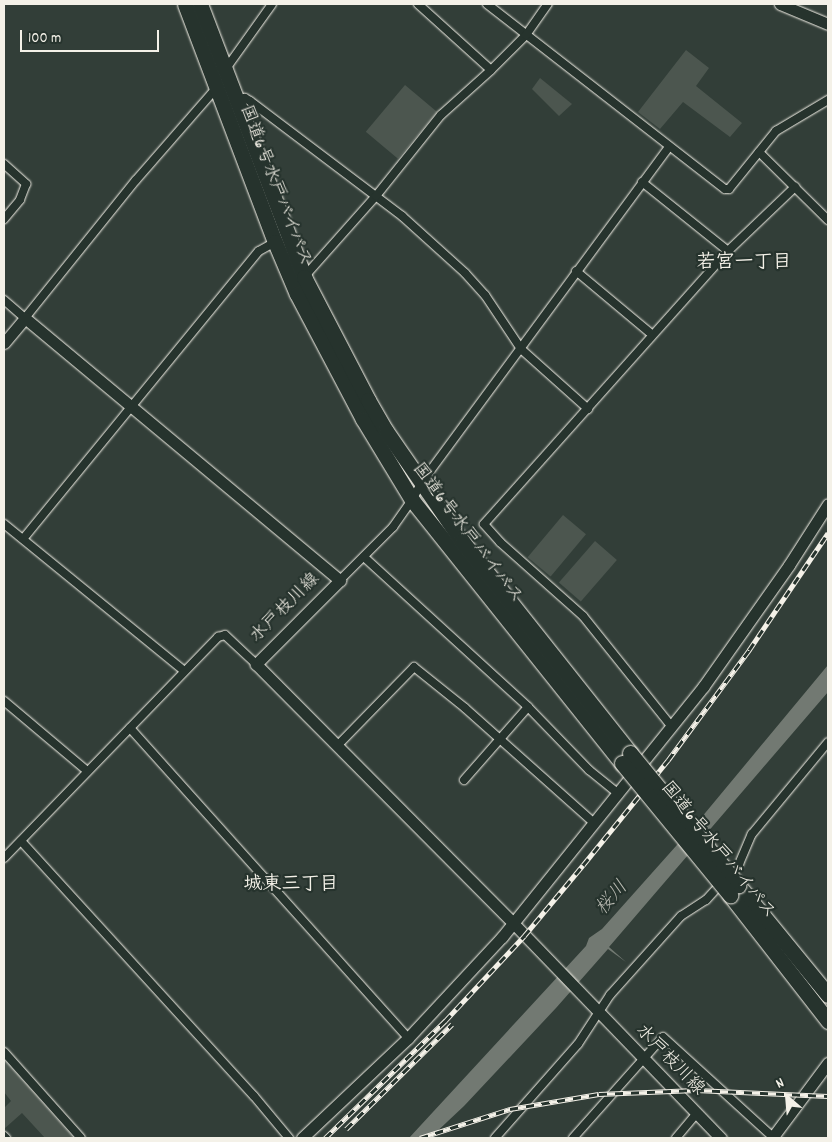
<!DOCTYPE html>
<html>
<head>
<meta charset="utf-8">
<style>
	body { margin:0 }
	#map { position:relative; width:832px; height:1142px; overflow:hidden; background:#323e38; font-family:Dekko,"Klee One",sans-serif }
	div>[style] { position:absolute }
	.green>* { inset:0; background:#4c564f; transform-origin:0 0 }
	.water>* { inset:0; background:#727972 }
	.roads { filter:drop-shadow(0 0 1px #f4f1e8) drop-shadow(0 0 1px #f4f1e8) }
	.street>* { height:8px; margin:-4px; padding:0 4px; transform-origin:4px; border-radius:4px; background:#26332d }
	.secondary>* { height:11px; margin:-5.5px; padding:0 5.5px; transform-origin:5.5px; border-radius:5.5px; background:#26332d }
	.highway>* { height:15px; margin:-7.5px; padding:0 7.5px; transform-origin:7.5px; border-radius:7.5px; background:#26332d }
	.rail>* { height:4.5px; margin-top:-2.25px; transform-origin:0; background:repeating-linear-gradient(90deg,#26332d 0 8px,#f4f1e8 0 16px); box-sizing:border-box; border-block:1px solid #f4f1e8 }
	.bridges { filter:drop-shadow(0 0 1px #f4f1e8) drop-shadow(0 0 1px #f4f1e8) }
	.highway-bridge>* { height:15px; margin:-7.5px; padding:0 7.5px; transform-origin:7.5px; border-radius:7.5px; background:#26332d }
	span { translate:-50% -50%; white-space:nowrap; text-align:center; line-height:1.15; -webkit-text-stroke:4.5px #26332d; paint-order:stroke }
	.street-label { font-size:18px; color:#f4f1e8 }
	.neighbourhood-label { font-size:19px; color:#f4f1e8; font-weight:700 }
	.water-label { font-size:19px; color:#babbb3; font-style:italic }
	.frame { position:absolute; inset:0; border:5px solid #f4f1e8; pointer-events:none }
	.north { position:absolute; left:762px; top:1072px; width:50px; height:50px; -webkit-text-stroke:4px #26332d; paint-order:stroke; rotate:333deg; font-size:14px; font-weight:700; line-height:20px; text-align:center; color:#f4f1e8 }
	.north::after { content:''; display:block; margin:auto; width:18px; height:22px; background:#f4f1e8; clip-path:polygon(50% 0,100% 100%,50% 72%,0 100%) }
	.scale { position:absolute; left:20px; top:30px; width:139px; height:22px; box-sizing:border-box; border:2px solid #f4f1e8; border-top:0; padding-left:6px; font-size:15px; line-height:18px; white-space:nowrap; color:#f4f1e8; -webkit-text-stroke:4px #26332d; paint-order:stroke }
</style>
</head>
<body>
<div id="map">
	<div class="green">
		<i style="clip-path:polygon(686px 50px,709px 68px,696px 86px,742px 123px,730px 137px,683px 102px,660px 129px,638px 112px)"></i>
		<i style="clip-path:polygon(540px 78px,572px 104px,559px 116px,532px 89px)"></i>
		<i style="left:405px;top:85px;width:42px;height:61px;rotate:40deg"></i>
		<i style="left:563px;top:515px;width:30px;height:55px;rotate:40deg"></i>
		<i style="left:595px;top:541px;width:29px;height:55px;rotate:41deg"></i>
		<i style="clip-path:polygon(4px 1059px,74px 1138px,45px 1138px,22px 1113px,4px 1129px,4px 1108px,11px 1101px,4px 1092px)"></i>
	</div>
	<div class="water">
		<i style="clip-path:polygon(828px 665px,828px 692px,609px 947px,626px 962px,608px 949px,556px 1008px,464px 1106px,430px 1138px,409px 1138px,586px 946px,589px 938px,602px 929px,701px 818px)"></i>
	</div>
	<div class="roads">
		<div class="street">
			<i style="left:418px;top:4px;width:98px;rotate:42.1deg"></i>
			<i style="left:487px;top:4px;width:301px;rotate:37.9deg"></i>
			<i style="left:725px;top:189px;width:4px"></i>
			<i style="left:729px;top:189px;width:75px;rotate:-51deg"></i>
			<i style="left:776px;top:131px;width:61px;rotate:-30.8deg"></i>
			<i style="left:225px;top:70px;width:81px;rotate:-54.5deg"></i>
			<i style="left:236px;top:100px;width:9px;rotate:-13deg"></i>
			<i style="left:245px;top:98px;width:6px;rotate:31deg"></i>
			<i style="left:250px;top:101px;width:191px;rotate:37.1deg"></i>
			<i style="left:402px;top:216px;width:85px;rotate:42.1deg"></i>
			<i style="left:465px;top:273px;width:30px;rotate:48deg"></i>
			<i style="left:485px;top:295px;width:65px;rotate:56.3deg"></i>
			<i style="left:521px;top:349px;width:90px;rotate:41.8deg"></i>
			<i style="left:759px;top:152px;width:97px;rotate:44.6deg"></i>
			<i style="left:4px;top:164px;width:30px;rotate:42deg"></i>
			<i style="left:26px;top:184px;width:17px;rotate:111deg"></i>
			<i style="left:20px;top:200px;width:25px;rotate:130deg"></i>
			<i style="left:642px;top:182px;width:110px;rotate:38.7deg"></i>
			<i style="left:576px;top:271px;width:95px;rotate:39.9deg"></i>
			<i style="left:304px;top:277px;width:108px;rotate:-48.4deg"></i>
			<i style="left:376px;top:196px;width:104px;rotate:-51.3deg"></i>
			<i style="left:441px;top:115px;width:67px;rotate:-42deg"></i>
			<i style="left:491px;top:70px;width:49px;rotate:-45deg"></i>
			<i style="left:526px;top:35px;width:38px;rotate:-55deg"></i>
			<i style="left:4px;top:300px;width:28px;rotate:41deg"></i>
			<i style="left:25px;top:318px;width:177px;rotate:-51.2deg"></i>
			<i style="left:136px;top:180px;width:123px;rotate:-48.9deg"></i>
			<i style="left:4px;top:524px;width:232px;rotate:39.2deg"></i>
			<i style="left:23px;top:539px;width:372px;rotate:-50.7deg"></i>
			<i style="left:259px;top:251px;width:18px;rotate:-29deg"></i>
			<i style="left:364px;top:557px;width:222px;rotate:42.4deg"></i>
			<i style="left:528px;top:707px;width:88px;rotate:45.9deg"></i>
			<i style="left:589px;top:770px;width:36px;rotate:39deg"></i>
			<i style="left:340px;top:580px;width:75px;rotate:-45deg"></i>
			<i style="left:393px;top:527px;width:33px;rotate:-55deg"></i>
			<i style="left:412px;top:500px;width:21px;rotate:-61deg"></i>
			<i style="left:422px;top:482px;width:416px;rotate:-53.6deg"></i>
			<i style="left:4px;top:701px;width:109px;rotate:40.1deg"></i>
			<i style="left:672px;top:727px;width:142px;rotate:-128.7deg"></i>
			<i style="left:583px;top:616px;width:111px;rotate:-138.3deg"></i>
			<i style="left:500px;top:542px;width:24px;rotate:-132deg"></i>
			<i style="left:484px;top:524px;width:366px;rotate:-48.2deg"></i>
			<i style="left:728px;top:251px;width:93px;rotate:-43.7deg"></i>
			<i style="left:130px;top:728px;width:416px;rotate:48.1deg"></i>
			<i style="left:338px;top:745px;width:109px;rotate:-45.7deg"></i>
			<i style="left:414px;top:667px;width:65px;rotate:38.8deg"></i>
			<i style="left:465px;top:708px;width:171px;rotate:41.7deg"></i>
			<i style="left:464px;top:780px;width:97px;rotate:-48.8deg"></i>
			<i style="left:21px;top:841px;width:345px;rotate:47.6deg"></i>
			<i style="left:254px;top:1096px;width:55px;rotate:50.2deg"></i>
			<i style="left:4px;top:858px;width:308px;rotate:-45.9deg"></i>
			<i style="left:218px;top:637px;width:7px;rotate:-16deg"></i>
			<i style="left:225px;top:635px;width:42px;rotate:43.1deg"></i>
			<i style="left:4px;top:1052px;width:115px;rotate:48.2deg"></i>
			<i style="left:4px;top:1136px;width:3px;rotate:45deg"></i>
			<i style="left:495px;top:1138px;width:125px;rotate:-48.6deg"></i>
			<i style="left:578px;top:1044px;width:59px;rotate:-56.9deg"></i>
			<i style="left:610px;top:995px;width:106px;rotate:-48.1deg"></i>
			<i style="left:681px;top:916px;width:30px;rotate:-33deg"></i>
			<i style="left:706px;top:900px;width:49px;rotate:-47.5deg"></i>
			<i style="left:739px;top:864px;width:33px;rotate:-67deg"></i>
			<i style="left:752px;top:834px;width:119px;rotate:-50.4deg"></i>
			<i style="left:573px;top:1138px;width:135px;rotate:-48.3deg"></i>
			<i style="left:663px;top:1037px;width:150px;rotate:42.3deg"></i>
			<i style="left:676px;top:1138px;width:31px;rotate:-50deg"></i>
		</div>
		<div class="secondary">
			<i style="left:780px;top:4px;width:52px;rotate:22.6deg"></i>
			<i style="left:4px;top:343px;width:33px;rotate:-50deg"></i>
			<i style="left:25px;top:318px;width:410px;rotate:39.8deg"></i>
			<i style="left:340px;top:580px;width:119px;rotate:135deg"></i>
			<i style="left:256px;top:664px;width:366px;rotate:45.2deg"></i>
			<i style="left:514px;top:924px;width:298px;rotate:46deg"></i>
			<i style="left:302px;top:1138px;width:146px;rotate:-43.3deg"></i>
			<i style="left:408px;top:1038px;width:138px;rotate:-47.1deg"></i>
			<i style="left:502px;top:937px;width:321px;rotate:-51.2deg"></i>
			<i style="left:703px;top:687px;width:149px;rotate:-54.8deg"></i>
			<i style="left:789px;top:565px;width:72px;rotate:-57.4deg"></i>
			<i style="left:772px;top:1138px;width:94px;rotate:-53.3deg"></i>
		</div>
		<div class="highway">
			<i style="left:185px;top:4px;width:254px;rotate:69.3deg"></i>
			<i style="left:275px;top:242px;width:56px;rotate:67.1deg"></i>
			<i style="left:297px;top:294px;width:141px;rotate:62.2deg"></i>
			<i style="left:363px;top:419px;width:95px;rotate:58.8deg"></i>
			<i style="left:412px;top:500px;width:337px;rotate:51.4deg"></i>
			<i style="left:200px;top:4px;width:292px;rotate:69.1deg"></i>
			<i style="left:304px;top:277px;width:139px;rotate:62.5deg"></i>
			<i style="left:368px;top:400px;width:36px;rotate:60deg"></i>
			<i style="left:386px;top:431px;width:134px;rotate:55.4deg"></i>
			<i style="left:462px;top:541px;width:270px;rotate:51.6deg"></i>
			<i style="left:738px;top:885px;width:142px;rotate:50.7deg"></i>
			<i style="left:730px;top:895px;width:160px;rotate:52.1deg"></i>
		</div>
	</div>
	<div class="rail">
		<i style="left:346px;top:1129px;width:149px;rotate:-44.7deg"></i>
		<i style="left:325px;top:1138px;width:168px;rotate:-44.3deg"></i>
		<i style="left:445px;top:1021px;width:116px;rotate:-47.1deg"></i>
		<i style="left:524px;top:936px;width:92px;rotate:-50.3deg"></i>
		<i style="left:583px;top:865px;width:135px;rotate:-51deg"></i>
		<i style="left:668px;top:760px;width:137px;rotate:-53.6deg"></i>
		<i style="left:749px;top:650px;width:141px;rotate:-56deg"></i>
		<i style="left:420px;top:1138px;width:95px;rotate:-17.9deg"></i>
		<i style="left:510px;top:1109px;width:90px;rotate:-9.6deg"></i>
		<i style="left:599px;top:1094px;width:97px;rotate:-2.4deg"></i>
		<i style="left:696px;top:1090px;width:132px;rotate:2.6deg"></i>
	</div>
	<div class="bridges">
		<div class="highway-bridge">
			<i style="left:630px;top:753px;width:171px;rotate:50.7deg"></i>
			<i style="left:622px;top:763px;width:171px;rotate:50.7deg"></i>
		</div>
	</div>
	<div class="street-label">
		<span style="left:274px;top:186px;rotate:69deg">国道6号水戸バイパス</span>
		<span style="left:466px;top:534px;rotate:53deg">国道6号水戸バイパス</span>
		<span style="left:286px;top:609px;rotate:-45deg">水戸枝川線</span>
		<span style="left:717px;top:851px;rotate:51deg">国道6号水戸バイパス</span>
		<span style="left:669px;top:1061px;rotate:46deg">水戸枝川線</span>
	</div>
	<div class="neighbourhood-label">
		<span style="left:744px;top:264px">若宮一丁目</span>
		<span style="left:291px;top:886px">城東三丁目</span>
	</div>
	<div class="water-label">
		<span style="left:613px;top:899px;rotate:-49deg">桜川</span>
	</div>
	<div class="frame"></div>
	<div class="north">N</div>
	<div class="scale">100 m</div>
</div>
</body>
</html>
